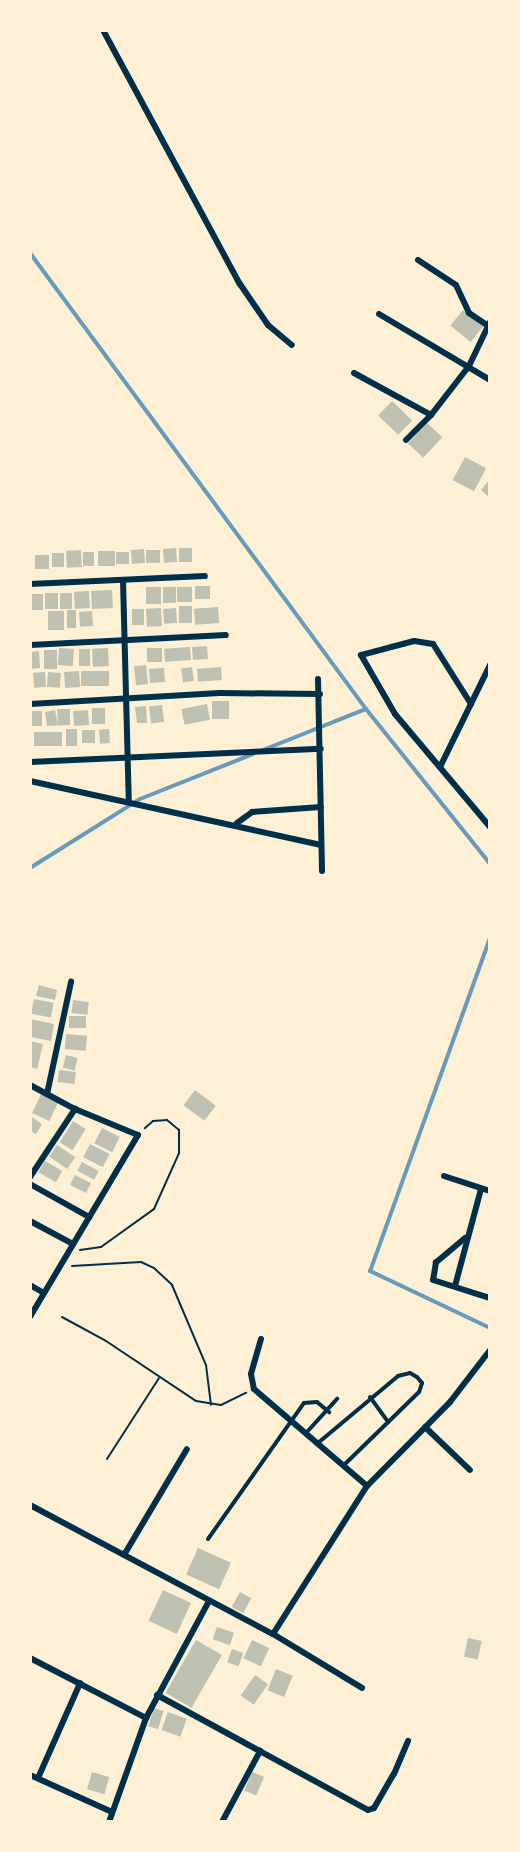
<!DOCTYPE html>
<html>
<head>
<meta charset="utf-8">
<style>
	body { margin:0 }
	#map { position:relative; width:520px; height:1852px; overflow:hidden; background:#fdf0d5; font-family:Poppins,sans-serif }
	div>[style] { position:absolute }
	.stream>* { height:4px; margin:-2px; padding:0 2px; transform-origin:2px; border-radius:2px; background:#669bbc }
	.building>* { inset:0; background:#bec0b2; transform-origin:0 0 }
	.path>* { height:2px; margin:-1px; padding:0 1px; transform-origin:1px; border-radius:1px; background:#003049 }
	.service>* { height:4px; margin:-2px; padding:0 2px; transform-origin:2px; border-radius:2px; background:#003049 }
	.minor>* { height:6px; margin:-3px; padding:0 3px; transform-origin:3px; border-radius:3px; background:#003049 }
	span { translate:-50% -50%; white-space:nowrap; text-align:center; line-height:1.15; -webkit-text-stroke:6px #fdf0d5; paint-order:stroke }
	.frame { position:absolute; inset:0; border:32px solid #fdf0d5; pointer-events:none }
</style>
</head>
<body>
<div id="map">
	<div class="stream">
		<i style="left:30px;top:253px;width:566px;rotate:53.62deg"></i>
		<i style="left:366px;top:709px;width:198px;rotate:51.3deg"></i>
		<i style="left:263px;top:750px;width:111px;rotate:-21.7deg"></i>
		<i style="left:30px;top:868px;width:130px;rotate:-32.1deg"></i>
		<i style="left:140px;top:799px;width:122px;rotate:-21.7deg"></i>
		<i style="left:490px;top:938px;width:354px;rotate:109.8deg"></i>
		<i style="left:370px;top:1271px;width:133px;rotate:25.4deg"></i>
	</div>
	<div class="building">
		<i style="left:463px;top:310px;width:26px;height:20px;rotate:39deg"></i>
		<i style="left:392px;top:401px;width:28px;height:20px;rotate:44deg"></i>
		<i style="left:427px;top:423px;width:21px;height:28px;rotate:43deg"></i>
		<i style="left:465px;top:457px;width:24px;height:26px;rotate:28deg"></i>
		<i style="clip-path:polygon(490px 479px,490px 498px,481px 490px)"></i>
		<i style="left:176px;top:548px;width:14px;height:13px;rotate:86deg"></i>
		<i style="left:179px;top:548px;width:13px;height:14px"></i>
		<i style="left:144px;top:549px;width:14px;height:13px;rotate:86deg"></i>
		<i style="left:81px;top:550px;width:17px;height:15px;rotate:87deg"></i>
		<i style="left:146px;top:550px;width:14px;height:13px"></i>
		<i style="left:98px;top:551px;width:17px;height:15px"></i>
		<i style="left:83px;top:552px;width:11px;height:14px"></i>
		<i style="left:129px;top:552px;width:12px;height:13px;rotate:90deg"></i>
		<i style="left:64px;top:553px;width:14px;height:12px;rotate:90deg"></i>
		<i style="left:35px;top:555px;width:14px;height:14px"></i>
		<i style="left:195px;top:586px;width:15px;height:13px"></i>
		<i style="left:146px;top:587px;width:15px;height:17px"></i>
		<i style="left:163px;top:587px;width:13px;height:16px"></i>
		<i style="left:177px;top:587px;width:15px;height:15px"></i>
		<i style="left:112px;top:590px;width:18px;height:21px;rotate:87deg"></i>
		<i style="left:89px;top:591px;width:17px;height:15px;rotate:87deg"></i>
		<i style="left:45px;top:593px;width:13px;height:16px"></i>
		<i style="left:60px;top:593px;width:12px;height:16px"></i>
		<i style="left:30px;top:594px;width:13px;height:16px"></i>
		<i style="left:179px;top:606px;width:13px;height:17px"></i>
		<i style="left:218px;top:607px;width:16px;height:24px;rotate:86deg"></i>
		<i style="left:161px;top:608px;width:18px;height:15px;rotate:87deg"></i>
		<i style="left:176px;top:608px;width:15px;height:13px;rotate:86deg"></i>
		<i style="left:132px;top:609px;width:12px;height:16px"></i>
		<i style="left:67px;top:610px;width:9px;height:18px"></i>
		<i style="left:48px;top:611px;width:16px;height:19px"></i>
		<i style="left:92px;top:611px;width:15px;height:13px;rotate:86deg"></i>
		<i style="left:207px;top:646px;width:13px;height:15px;rotate:86deg"></i>
		<i style="left:190px;top:647px;width:13px;height:26px;rotate:86deg"></i>
		<i style="left:59px;top:648px;width:15px;height:17px;rotate:4deg"></i>
		<i style="left:108px;top:648px;width:18px;height:16px;rotate:87deg"></i>
		<i style="left:147px;top:648px;width:15px;height:14px"></i>
		<i style="left:79px;top:649px;width:11px;height:17px"></i>
		<i style="left:57px;top:650px;width:19px;height:13px;rotate:90deg"></i>
		<i style="clip-path:polygon(39px 651px,40px 668px,30px 669px,30px 652px)"></i>
		<i style="left:146px;top:665px;width:19px;height:12px;rotate:84deg"></i>
		<i style="left:192px;top:667px;width:14px;height:11px;rotate:82deg"></i>
		<i style="left:221px;top:667px;width:13px;height:24px;rotate:86deg"></i>
		<i style="left:164px;top:668px;width:14px;height:15px;rotate:86deg"></i>
		<i style="left:79px;top:671px;width:16px;height:15px;rotate:86deg"></i>
		<i style="left:109px;top:671px;width:15px;height:28px;rotate:90deg"></i>
		<i style="left:45px;top:672px;width:15px;height:12px;rotate:86deg"></i>
		<i style="left:48px;top:672px;width:13px;height:15px;rotate:4deg"></i>
		<i style="left:212px;top:701px;width:17px;height:18px"></i>
		<i style="left:207px;top:704px;width:16px;height:26px;rotate:79deg"></i>
		<i style="left:162px;top:705px;width:17px;height:13px;rotate:83deg"></i>
		<i style="clip-path:polygon(146px 706px,147px 723px,137px 723px,135px 707px)"></i>
		<i style="left:92px;top:708px;width:13px;height:16px"></i>
		<i style="clip-path:polygon(57px 709px,70px 709px,70px 725px,47px 726px,45px 712px,55px 710px,58px 725px)"></i>
		<i style="left:88px;top:710px;width:15px;height:15px;rotate:86deg"></i>
		<i style="left:30px;top:711px;width:12px;height:15px"></i>
		<i style="left:66px;top:729px;width:11px;height:17px"></i>
		<i style="left:109px;top:729px;width:14px;height:10px;rotate:86deg"></i>
		<i style="left:82px;top:730px;width:13px;height:13px"></i>
		<i style="left:62px;top:732px;width:14px;height:28px;rotate:90deg"></i>
		<i style="clip-path:polygon(39px 985px,57px 990px,55px 1000px,36px 996px)"></i>
		<i style="left:34px;top:999px;width:20px;height:15px;rotate:11deg"></i>
		<i style="left:73px;top:1000px;width:16px;height:13px;rotate:7deg"></i>
		<i style="left:69px;top:1016px;width:17px;height:12px"></i>
		<i style="clip-path:polygon(30px 1019px,54px 1024px,51px 1041px,30px 1037px)"></i>
		<i style="left:66px;top:1034px;width:21px;height:15px;rotate:5deg"></i>
		<i style="clip-path:polygon(30px 1041px,43px 1044px,37px 1069px,30px 1067px)"></i>
		<i style="left:66px;top:1055px;width:12px;height:13px;rotate:14deg"></i>
		<i style="left:59px;top:1070px;width:17px;height:12px;rotate:7deg"></i>
		<i style="left:195px;top:1090px;width:26px;height:19px;rotate:37deg"></i>
		<i style="left:41px;top:1094px;width:19px;height:21px;rotate:25deg"></i>
		<i style="clip-path:polygon(30px 1116px,42px 1124px,36px 1134px,30px 1131px)"></i>
		<i style="left:73px;top:1121px;width:15px;height:25px;rotate:32deg"></i>
		<i style="left:102px;top:1128px;width:20px;height:17px;rotate:27deg"></i>
		<i style="left:90px;top:1144px;width:22px;height:15px;rotate:27deg"></i>
		<i style="left:57px;top:1145px;width:22px;height:14px;rotate:34deg"></i>
		<i style="left:45px;top:1161px;width:20px;height:13px;rotate:30deg"></i>
		<i style="left:82px;top:1162px;width:19px;height:10px;rotate:28deg"></i>
		<i style="left:75px;top:1175px;width:18px;height:11px;rotate:27deg"></i>
		<i style="left:198px;top:1548px;width:36px;height:29px;rotate:24deg"></i>
		<i style="left:163px;top:1590px;width:31px;height:34px;rotate:25deg"></i>
		<i style="left:240px;top:1592px;width:13px;height:17px;rotate:29deg"></i>
		<i style="left:217px;top:1627px;width:18px;height:13px;rotate:19deg"></i>
		<i style="left:468px;top:1638px;width:14px;height:19px;rotate:12deg"></i>
		<i style="left:196px;top:1640px;width:30px;height:61px;rotate:30deg"></i>
		<i style="left:252px;top:1640px;width:19px;height:20px;rotate:25deg"></i>
		<i style="left:232px;top:1649px;width:12px;height:14px;rotate:20deg"></i>
		<i style="left:276px;top:1669px;width:18px;height:23px;rotate:22deg"></i>
		<i style="left:255px;top:1675px;width:16px;height:25px;rotate:35deg"></i>
		<i style="left:154px;top:1708px;width:10px;height:19px;rotate:17deg"></i>
		<i style="left:168px;top:1712px;width:20px;height:19px;rotate:20deg"></i>
		<i style="left:92px;top:1772px;width:18px;height:18px;rotate:16deg"></i>
		<i style="left:252px;top:1772px;width:13px;height:20px;rotate:23deg"></i>
	</div>
	<div class="path">
		<i style="left:80px;top:1250px;width:21px;rotate:-8deg"></i>
		<i style="left:101px;top:1247px;width:65px;rotate:-35.6deg"></i>
		<i style="left:154px;top:1209px;width:61px;rotate:-65.9deg"></i>
		<i style="left:179px;top:1153px;width:23px;rotate:-90deg"></i>
		<i style="left:179px;top:1130px;width:16px;rotate:-140deg"></i>
		<i style="left:167px;top:1120px;width:14px;rotate:176deg"></i>
		<i style="left:153px;top:1121px;width:11px;rotate:139deg"></i>
		<i style="left:72px;top:1266px;width:69px;rotate:-3.3deg"></i>
		<i style="left:141px;top:1262px;width:14px;rotate:25deg"></i>
		<i style="left:154px;top:1268px;width:25px;rotate:43deg"></i>
		<i style="left:172px;top:1285px;width:87px;rotate:67deg"></i>
		<i style="left:206px;top:1365px;width:40px;rotate:82.9deg"></i>
		<i style="left:62px;top:1317px;width:50px;rotate:28.6deg"></i>
		<i style="left:106px;top:1341px;width:108px;rotate:33.7deg"></i>
		<i style="left:196px;top:1401px;width:25px;rotate:9deg"></i>
		<i style="left:221px;top:1405px;width:28px;rotate:-26deg"></i>
		<i style="left:107px;top:1459px;width:96px;rotate:-57.3deg"></i>
	</div>
	<div class="service">
		<i style="left:370px;top:1397px;width:31px;rotate:54deg"></i>
		<i style="left:307px;top:1432px;width:45px;rotate:-47.7deg"></i>
		<i style="left:318px;top:1443px;width:104px;rotate:-39.9deg"></i>
		<i style="left:398px;top:1376px;width:12px;rotate:-14deg"></i>
		<i style="left:410px;top:1373px;width:8px;rotate:30deg"></i>
		<i style="left:417px;top:1377px;width:8px;rotate:50deg"></i>
		<i style="left:422px;top:1383px;width:9px;rotate:108deg"></i>
		<i style="left:419px;top:1392px;width:105px;rotate:135.8deg"></i>
		<i style="left:208px;top:1539px;width:166px;rotate:-54.8deg"></i>
		<i style="left:304px;top:1403px;width:13px;rotate:-4deg"></i>
		<i style="left:317px;top:1402px;width:16px;rotate:40deg"></i>
	</div>
	<div class="minor">
		<i style="left:103px;top:30px;width:289px;rotate:61.7deg"></i>
		<i style="left:240px;top:284px;width:50px;rotate:55.7deg"></i>
		<i style="left:268px;top:325px;width:31px;rotate:40deg"></i>
		<i style="left:418px;top:260px;width:45px;rotate:33.3deg"></i>
		<i style="left:456px;top:285px;width:31px;rotate:65deg"></i>
		<i style="left:469px;top:313px;width:23px;rotate:34deg"></i>
		<i style="left:379px;top:314px;width:129px;rotate:30.7deg"></i>
		<i style="left:354px;top:373px;width:88px;rotate:28.6deg"></i>
		<i style="left:406px;top:440px;width:35px;rotate:-45deg"></i>
		<i style="left:431px;top:415px;width:62px;rotate:-52.2deg"></i>
		<i style="left:469px;top:366px;width:49px;rotate:-64.5deg"></i>
		<i style="left:123px;top:580px;width:222px;rotate:88.5deg"></i>
		<i style="left:30px;top:584px;width:175px;rotate:-2.6deg"></i>
		<i style="left:30px;top:645px;width:196px;rotate:-2.9deg"></i>
		<i style="left:318px;top:679px;width:192px;rotate:88.8deg"></i>
		<i style="left:30px;top:704px;width:190px;rotate:-3.3deg"></i>
		<i style="left:220px;top:693px;width:100px;rotate:0.6deg"></i>
		<i style="left:471px;top:704px;width:71px;rotate:-122.3deg"></i>
		<i style="left:433px;top:644px;width:19px;rotate:-171deg"></i>
		<i style="left:414px;top:641px;width:55px;rotate:165.2deg"></i>
		<i style="left:361px;top:655px;width:68px;rotate:60deg"></i>
		<i style="left:395px;top:714px;width:148px;rotate:49.9deg"></i>
		<i style="left:30px;top:762px;width:291px;rotate:-2.6deg"></i>
		<i style="left:440px;top:767px;width:114px;rotate:-63.9deg"></i>
		<i style="left:30px;top:781px;width:298px;rotate:12.4deg"></i>
		<i style="left:237px;top:823px;width:19px;rotate:-36deg"></i>
		<i style="left:252px;top:812px;width:69px;rotate:-4.1deg"></i>
		<i style="left:30px;top:1085px;width:51px;rotate:28.1deg"></i>
		<i style="left:75px;top:1109px;width:68px;rotate:22.4deg"></i>
		<i style="left:138px;top:1135px;width:212px;rotate:120.7deg"></i>
		<i style="left:47px;top:1094px;width:115px;rotate:-77.9deg"></i>
		<i style="left:444px;top:1176px;width:48px;rotate:18.1deg"></i>
		<i style="left:30px;top:1177px;width:82px;rotate:-56.5deg"></i>
		<i style="left:30px;top:1184px;width:68px;rotate:29.2deg"></i>
		<i style="left:30px;top:1221px;width:49px;rotate:28.1deg"></i>
		<i style="left:465px;top:1238px;width:38px;rotate:140deg"></i>
		<i style="left:436px;top:1262px;width:18px;rotate:99deg"></i>
		<i style="left:433px;top:1280px;width:60px;rotate:17.5deg"></i>
		<i style="left:30px;top:1285px;width:16px;rotate:30deg"></i>
		<i style="left:455px;top:1286px;width:100px;rotate:-75deg"></i>
		<i style="left:261px;top:1339px;width:36px;rotate:106deg"></i>
		<i style="left:251px;top:1374px;width:15px;rotate:79deg"></i>
		<i style="left:254px;top:1389px;width:149px;rotate:40.6deg"></i>
		<i style="left:425px;top:1427px;width:62px;rotate:43.7deg"></i>
		<i style="left:30px;top:1505px;width:275px;rotate:28deg"></i>
		<i style="left:273px;top:1634px;width:104px;rotate:31.2deg"></i>
		<i style="left:124px;top:1555px;width:123px;rotate:-59.3deg"></i>
		<i style="left:273px;top:1634px;width:175px;rotate:-57.6deg"></i>
		<i style="left:367px;top:1486px;width:118px;rotate:-45.3deg"></i>
		<i style="left:450px;top:1402px;width:66px;rotate:-52.4deg"></i>
		<i style="left:30px;top:1658px;width:131px;rotate:27.3deg"></i>
		<i style="left:157px;top:1695px;width:240px;rotate:28.6deg"></i>
		<i style="left:368px;top:1810px;width:6px;rotate:-18deg"></i>
		<i style="left:374px;top:1808px;width:39px;rotate:-60deg"></i>
		<i style="left:394px;top:1774px;width:36px;rotate:-67deg"></i>
		<i style="left:30px;top:1775px;width:90px;rotate:24.3deg"></i>
		<i style="left:38px;top:1778px;width:104px;rotate:-66.1deg"></i>
		<i style="left:109px;top:1822px;width:110px;rotate:-70.4deg"></i>
		<i style="left:146px;top:1718px;width:133px;rotate:-61.7deg"></i>
		<i style="left:222px;top:1822px;width:81px;rotate:-61.8deg"></i>
	</div>
	<div class="frame"></div>
</div>
</body>
</html>
